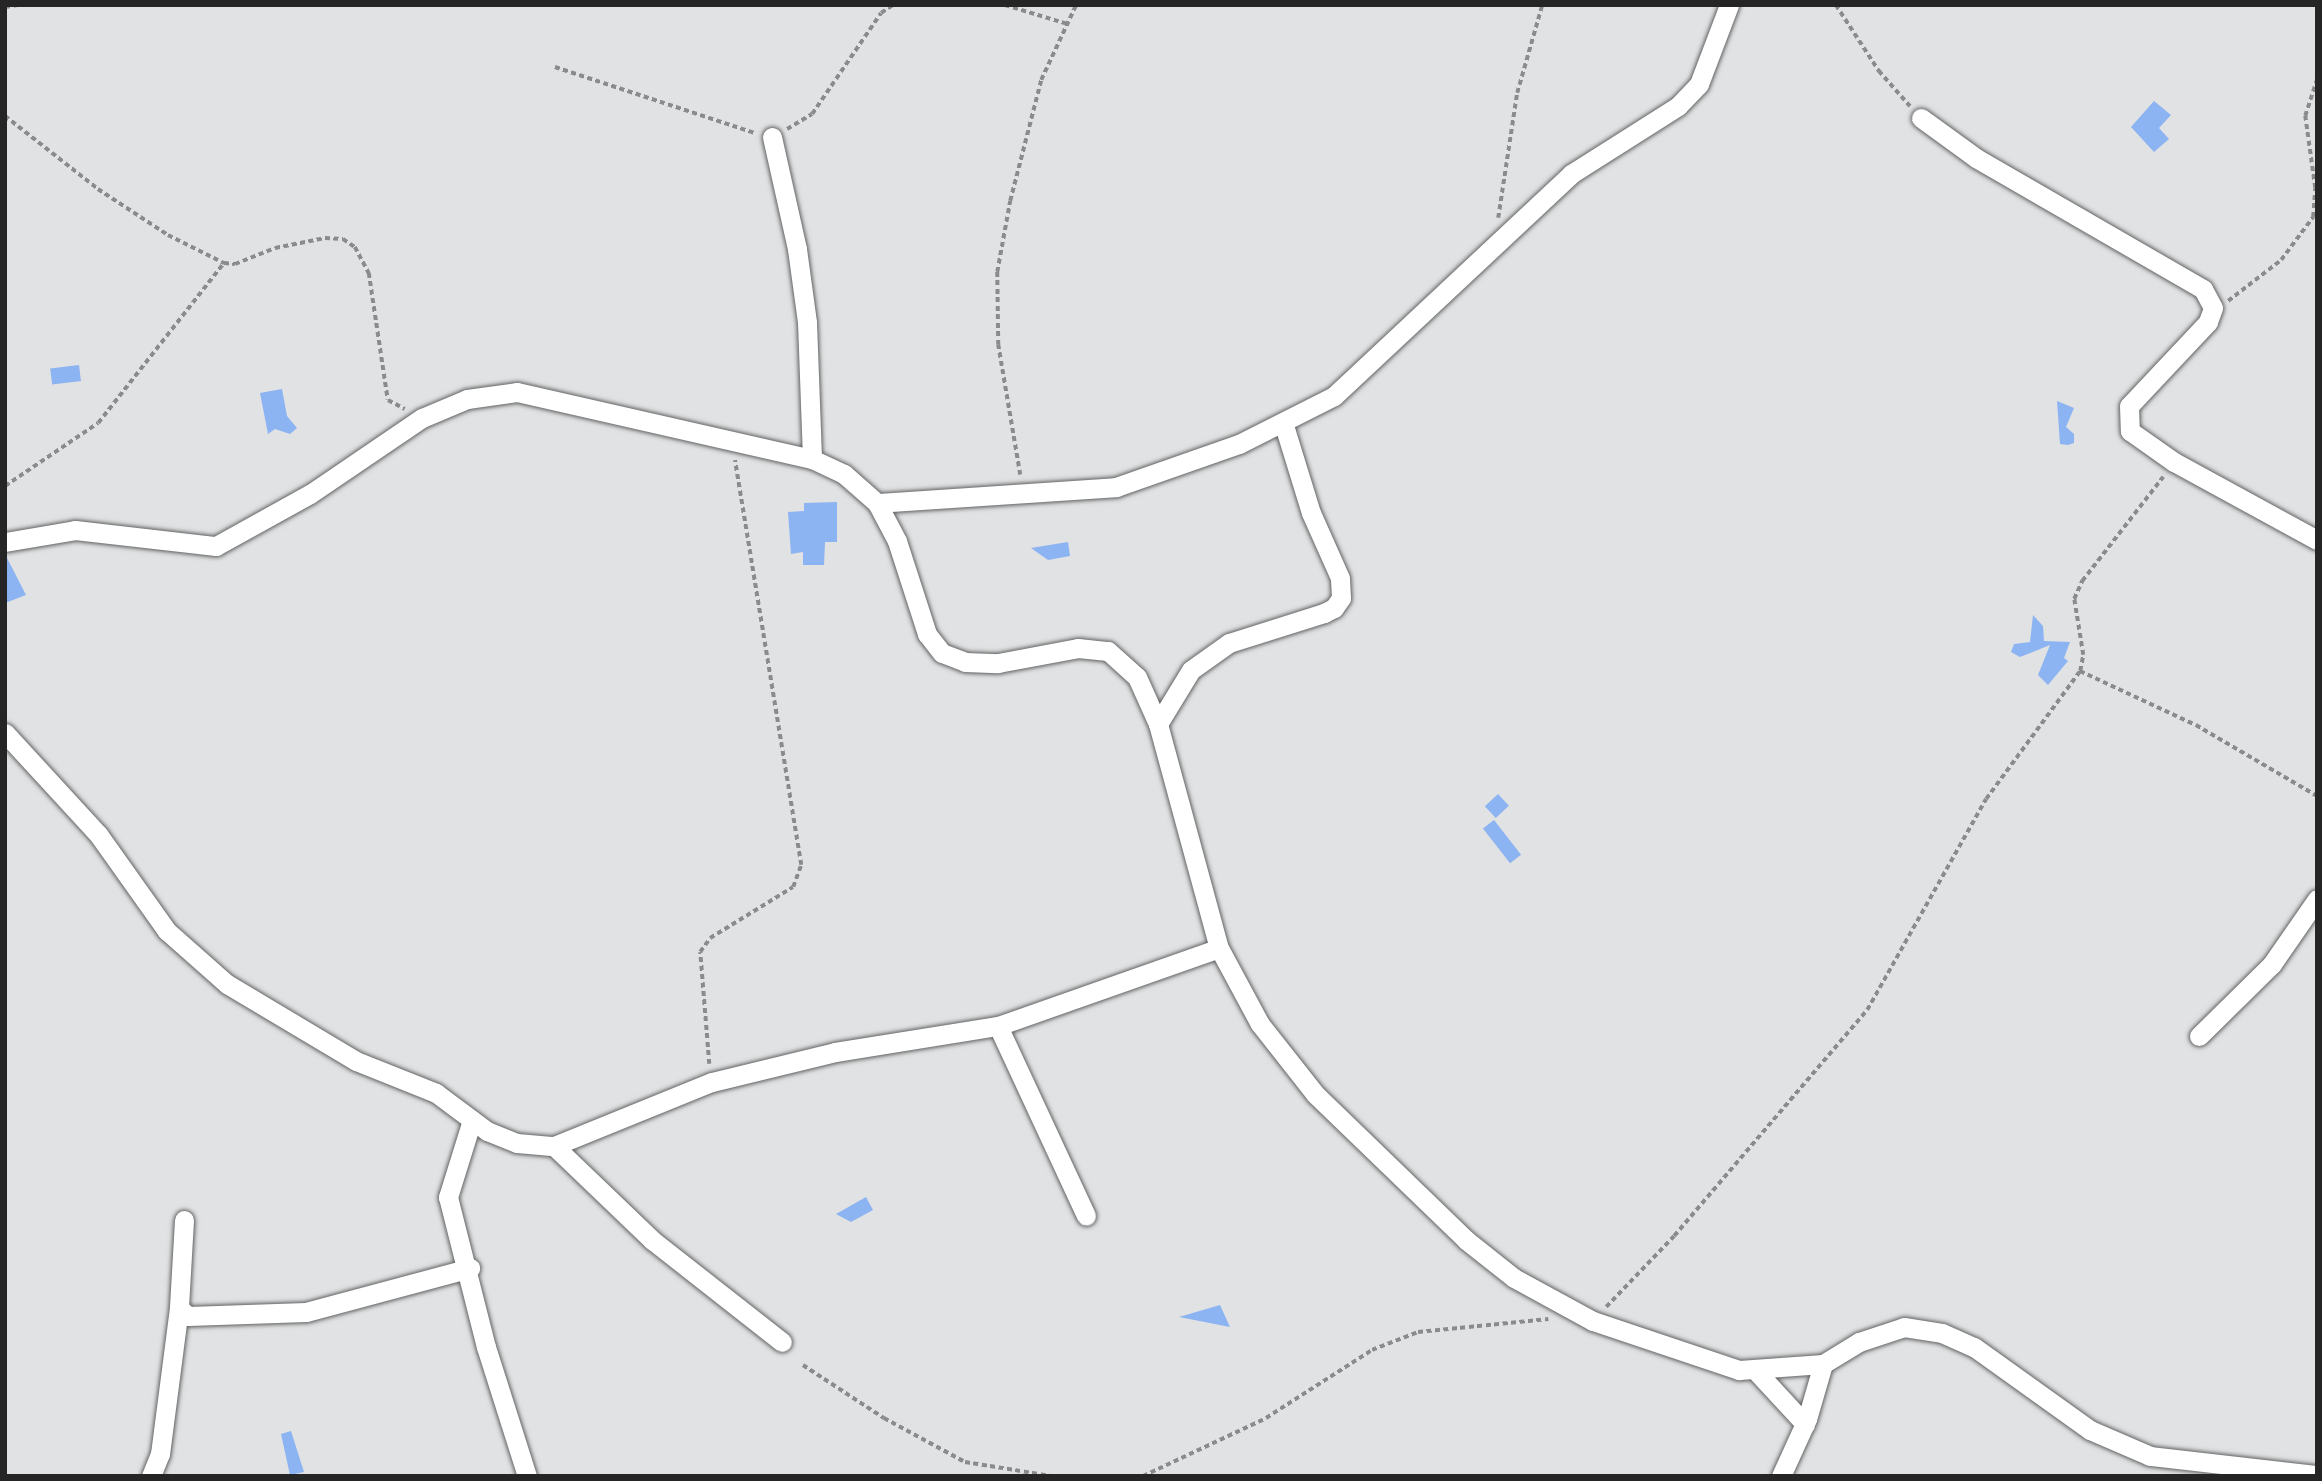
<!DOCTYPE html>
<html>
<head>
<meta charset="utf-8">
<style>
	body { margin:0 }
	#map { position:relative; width:2322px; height:1481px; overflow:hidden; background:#e1e2e3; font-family:Poppins,sans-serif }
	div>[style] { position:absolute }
	.building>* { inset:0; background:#8cb3f2; transform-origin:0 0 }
	.path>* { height:3.5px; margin-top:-1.75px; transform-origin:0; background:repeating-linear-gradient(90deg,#8a8b8c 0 5px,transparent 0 8.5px) }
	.roads { filter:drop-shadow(0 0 2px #626364) drop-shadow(0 0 2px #626364) }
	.minor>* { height:19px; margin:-9.5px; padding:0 9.5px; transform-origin:9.5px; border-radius:9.5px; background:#fff }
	span { translate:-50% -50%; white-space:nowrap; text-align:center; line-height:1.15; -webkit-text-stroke:5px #fff; paint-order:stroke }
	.frame { position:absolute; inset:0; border:7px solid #252525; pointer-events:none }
</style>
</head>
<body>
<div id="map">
	<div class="building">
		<i style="clip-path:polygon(2154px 101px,2171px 115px,2159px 128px,2169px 139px,2154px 152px,2131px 127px)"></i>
		<i style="left:79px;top:365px;width:16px;height:29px;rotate:83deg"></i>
		<i style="clip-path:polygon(282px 389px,287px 416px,297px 428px,290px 434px,275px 429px,268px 434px,260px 393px)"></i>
		<i style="clip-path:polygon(2057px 401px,2074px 408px,2066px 427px,2074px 434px,2074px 443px,2068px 445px,2060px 444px)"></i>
		<i style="clip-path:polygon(837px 502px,837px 542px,825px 542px,824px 565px,803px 565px,803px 552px,791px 554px,788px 512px,804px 511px,804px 503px)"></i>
		<i style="clip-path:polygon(1068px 542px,1070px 556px,1048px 560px,1031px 548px)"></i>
		<i style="clip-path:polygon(5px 554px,26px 595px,5px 603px)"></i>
		<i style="clip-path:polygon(2033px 615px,2043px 626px,2044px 641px,2070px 642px,2064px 658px,2068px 661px,2048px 685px,2038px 675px,2050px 645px,2020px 657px,2011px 652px,2014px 644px,2030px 642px)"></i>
		<i style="left:1498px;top:794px;width:16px;height:18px;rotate:47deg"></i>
		<i style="left:1494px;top:820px;width:44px;height:14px;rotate:52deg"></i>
		<i style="clip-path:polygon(866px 1197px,873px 1210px,851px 1222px,836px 1214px)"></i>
		<i style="clip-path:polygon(1220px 1305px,1230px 1327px,1179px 1317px)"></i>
		<i style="clip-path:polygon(291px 1431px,304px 1472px,290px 1475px,281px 1434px)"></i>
	</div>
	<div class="path">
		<i style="left:1005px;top:5px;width:66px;rotate:16.8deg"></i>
		<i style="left:1836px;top:5px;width:79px;rotate:56.9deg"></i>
		<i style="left:1879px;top:71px;width:47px;rotate:48.5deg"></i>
		<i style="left:5px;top:7px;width:13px;rotate:-9deg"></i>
		<i style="left:555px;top:67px;width:210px;rotate:18.3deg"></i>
		<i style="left:5px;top:116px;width:118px;rotate:38.1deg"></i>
		<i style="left:98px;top:189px;width:84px;rotate:33.3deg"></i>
		<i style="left:168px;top:235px;width:63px;rotate:26.6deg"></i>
		<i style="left:224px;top:263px;width:11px;rotate:5deg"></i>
		<i style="left:235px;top:264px;width:43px;rotate:-21.8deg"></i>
		<i style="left:275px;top:248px;width:51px;rotate:-11.3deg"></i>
		<i style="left:325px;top:238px;width:18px;rotate:3deg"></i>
		<i style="left:343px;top:239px;width:14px;rotate:34deg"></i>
		<i style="left:355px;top:247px;width:30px;rotate:62deg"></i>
		<i style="left:369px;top:273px;width:128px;rotate:81.5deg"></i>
		<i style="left:388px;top:400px;width:19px;rotate:28deg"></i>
		<i style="left:787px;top:129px;width:29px;rotate:-31deg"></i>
		<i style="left:812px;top:114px;width:122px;rotate:-55.7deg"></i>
		<i style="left:881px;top:13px;width:14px;rotate:-34deg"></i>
		<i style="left:1498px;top:218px;width:126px;rotate:-81.4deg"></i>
		<i style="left:1517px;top:93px;width:91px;rotate:-74.1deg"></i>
		<i style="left:2228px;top:301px;width:67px;rotate:-37.7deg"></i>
		<i style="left:2281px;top:260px;width:54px;rotate:-53.3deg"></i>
		<i style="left:2313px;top:217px;width:29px;rotate:-86deg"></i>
		<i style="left:2315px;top:188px;width:73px;rotate:-97.9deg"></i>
		<i style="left:2305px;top:116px;width:38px;rotate:-72deg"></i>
		<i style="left:1020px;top:475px;width:132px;rotate:-99.6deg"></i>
		<i style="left:998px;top:345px;width:73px;rotate:-90.8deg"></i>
		<i style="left:997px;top:272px;width:72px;rotate:-79.6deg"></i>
		<i style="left:1010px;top:201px;width:125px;rotate:-75.6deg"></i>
		<i style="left:1041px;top:80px;width:83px;rotate:-65deg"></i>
		<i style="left:5px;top:486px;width:112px;rotate:-34.1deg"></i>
		<i style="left:98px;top:423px;width:204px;rotate:-51.8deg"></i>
		<i style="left:2080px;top:671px;width:128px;rotate:25deg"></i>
		<i style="left:2196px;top:725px;width:140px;rotate:30.4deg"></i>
		<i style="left:709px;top:1064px;width:112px;rotate:-94.6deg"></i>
		<i style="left:700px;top:952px;width:17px;rotate:-54deg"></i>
		<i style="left:710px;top:938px;width:97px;rotate:-31.6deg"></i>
		<i style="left:793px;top:887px;width:23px;rotate:-70deg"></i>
		<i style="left:801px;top:865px;width:410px;rotate:-99.3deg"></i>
		<i style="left:1606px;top:1307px;width:98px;rotate:-46.2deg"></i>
		<i style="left:1674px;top:1236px;width:297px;rotate:-49.5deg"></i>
		<i style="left:1867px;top:1010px;width:242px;rotate:-60.6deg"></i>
		<i style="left:1986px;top:799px;width:159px;rotate:-53.7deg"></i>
		<i style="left:2080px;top:671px;width:16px;rotate:-79deg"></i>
		<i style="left:2083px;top:655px;width:57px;rotate:-99.1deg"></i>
		<i style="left:2074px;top:599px;width:20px;rotate:-66deg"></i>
		<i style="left:2082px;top:581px;width:132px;rotate:-52.1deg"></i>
		<i style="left:803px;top:1365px;width:97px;rotate:33.2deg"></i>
		<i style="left:884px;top:1418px;width:92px;rotate:28.5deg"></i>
		<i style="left:965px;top:1462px;width:87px;rotate:9.2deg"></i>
		<i style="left:1143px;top:1476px;width:136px;rotate:-25.2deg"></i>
		<i style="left:1266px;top:1418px;width:126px;rotate:-32.7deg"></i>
		<i style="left:1372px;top:1350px;width:49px;rotate:-21.4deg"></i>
		<i style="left:1418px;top:1332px;width:131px;rotate:-5.7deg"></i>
	</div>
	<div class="roads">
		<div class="minor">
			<i style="left:1921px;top:118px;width:68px;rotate:36deg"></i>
			<i style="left:1976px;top:158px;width:262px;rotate:30deg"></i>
			<i style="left:2203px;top:289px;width:21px;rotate:62deg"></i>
			<i style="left:2213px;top:308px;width:15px;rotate:110deg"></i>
			<i style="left:2208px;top:322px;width:115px;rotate:133.2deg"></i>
			<i style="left:2129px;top:406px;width:25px;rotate:88deg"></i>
			<i style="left:2130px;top:431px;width:54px;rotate:35.2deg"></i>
			<i style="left:2174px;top:462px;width:163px;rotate:28.6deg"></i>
			<i style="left:772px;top:137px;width:115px;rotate:77.4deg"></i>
			<i style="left:797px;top:249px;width:74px;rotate:82.2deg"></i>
			<i style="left:807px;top:322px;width:137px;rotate:87.9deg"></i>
			<i style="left:877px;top:503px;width:240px;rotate:-3.8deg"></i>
			<i style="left:1116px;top:487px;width:130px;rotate:-19.3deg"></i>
			<i style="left:1239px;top:444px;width:106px;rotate:-26.8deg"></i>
			<i style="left:1334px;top:396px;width:325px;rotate:-43.1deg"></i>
			<i style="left:1571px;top:174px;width:127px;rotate:-32.4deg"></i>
			<i style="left:1678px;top:106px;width:30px;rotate:-46deg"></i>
			<i style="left:1699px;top:84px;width:85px;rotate:-69.2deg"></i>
			<i style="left:5px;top:542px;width:71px;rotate:-9.7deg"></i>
			<i style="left:75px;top:530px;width:142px;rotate:6.5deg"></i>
			<i style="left:216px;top:546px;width:107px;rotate:-29deg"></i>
			<i style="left:310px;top:494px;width:135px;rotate:-34.2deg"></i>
			<i style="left:422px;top:418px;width:49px;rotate:-22.9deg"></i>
			<i style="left:467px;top:399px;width:50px;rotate:-8deg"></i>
			<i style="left:517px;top:392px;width:303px;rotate:12.8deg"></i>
			<i style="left:812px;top:459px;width:35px;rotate:25deg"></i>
			<i style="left:844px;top:474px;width:44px;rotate:41.3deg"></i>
			<i style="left:877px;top:503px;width:43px;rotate:62.2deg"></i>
			<i style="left:897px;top:541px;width:98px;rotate:72.1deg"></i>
			<i style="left:927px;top:634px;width:24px;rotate:52deg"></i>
			<i style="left:942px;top:653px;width:25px;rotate:21deg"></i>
			<i style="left:965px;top:662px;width:33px;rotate:2deg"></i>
			<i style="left:998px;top:663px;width:81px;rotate:-10.6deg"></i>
			<i style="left:1078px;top:648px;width:30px;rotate:6deg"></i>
			<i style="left:1108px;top:651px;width:39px;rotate:42deg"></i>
			<i style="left:1137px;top:677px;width:51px;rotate:65.9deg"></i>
			<i style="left:1158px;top:724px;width:232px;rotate:74.8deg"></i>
			<i style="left:1219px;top:948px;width:86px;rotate:61.7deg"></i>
			<i style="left:1260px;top:1024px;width:89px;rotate:51.8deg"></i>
			<i style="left:1315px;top:1094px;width:210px;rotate:44deg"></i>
			<i style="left:1466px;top:1240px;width:61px;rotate:38.4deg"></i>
			<i style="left:1514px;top:1278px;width:90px;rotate:28.6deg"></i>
			<i style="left:1593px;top:1321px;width:154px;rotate:18.6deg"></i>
			<i style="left:1739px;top:1370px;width:84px;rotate:-4.1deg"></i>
			<i style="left:1823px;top:1364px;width:42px;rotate:-31.4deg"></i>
			<i style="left:1859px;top:1342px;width:47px;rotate:-18.4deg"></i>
			<i style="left:1904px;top:1327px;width:38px;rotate:9deg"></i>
			<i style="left:1942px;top:1333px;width:35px;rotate:24deg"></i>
			<i style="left:1974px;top:1347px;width:143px;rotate:35.6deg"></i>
			<i style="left:2090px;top:1430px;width:65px;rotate:23.4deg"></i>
			<i style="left:2150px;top:1456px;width:168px;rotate:6.5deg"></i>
			<i style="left:1158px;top:724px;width:63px;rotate:-58.6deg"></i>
			<i style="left:1191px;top:670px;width:47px;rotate:-35.4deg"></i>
			<i style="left:1229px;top:643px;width:100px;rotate:-17.5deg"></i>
			<i style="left:1324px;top:613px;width:11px;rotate:-27deg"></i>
			<i style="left:1334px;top:608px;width:12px;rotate:-55deg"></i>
			<i style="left:1341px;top:598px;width:20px;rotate:-93deg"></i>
			<i style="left:1340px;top:578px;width:71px;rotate:-114deg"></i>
			<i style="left:1311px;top:513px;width:95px;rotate:-107.1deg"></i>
			<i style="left:5px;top:733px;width:137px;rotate:47.4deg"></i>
			<i style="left:98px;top:834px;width:119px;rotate:54.6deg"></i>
			<i style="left:167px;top:931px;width:80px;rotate:41.5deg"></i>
			<i style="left:227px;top:984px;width:150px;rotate:30.8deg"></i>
			<i style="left:356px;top:1061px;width:86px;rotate:21.8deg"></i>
			<i style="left:436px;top:1093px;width:64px;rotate:36.7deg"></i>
			<i style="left:487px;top:1131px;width:32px;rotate:22deg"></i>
			<i style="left:517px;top:1143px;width:37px;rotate:5deg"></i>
			<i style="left:554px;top:1146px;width:170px;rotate:-22.1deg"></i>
			<i style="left:712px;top:1082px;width:127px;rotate:-13.7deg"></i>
			<i style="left:835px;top:1052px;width:165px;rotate:-9.1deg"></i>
			<i style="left:998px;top:1026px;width:234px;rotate:-19.4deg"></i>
			<i style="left:998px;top:1026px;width:209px;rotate:65.1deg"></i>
			<i style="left:2199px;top:1036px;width:103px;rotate:-44.6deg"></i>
			<i style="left:2272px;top:964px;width:79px;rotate:-55.3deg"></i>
			<i style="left:472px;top:1120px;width:81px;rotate:107.3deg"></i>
			<i style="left:448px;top:1197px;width:155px;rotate:75.8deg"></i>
			<i style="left:486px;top:1347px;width:135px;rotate:72.4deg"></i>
			<i style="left:554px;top:1146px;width:136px;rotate:43.8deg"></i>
			<i style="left:652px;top:1240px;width:165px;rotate:38.1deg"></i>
			<i style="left:184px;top:1220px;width:88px;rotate:93.3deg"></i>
			<i style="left:179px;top:1308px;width:12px;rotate:42deg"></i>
			<i style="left:188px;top:1316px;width:118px;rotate:-1.9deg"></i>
			<i style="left:306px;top:1312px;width:170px;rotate:-15deg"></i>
			<i style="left:1757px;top:1372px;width:71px;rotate:47.3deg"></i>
			<i style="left:151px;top:1476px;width:24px;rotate:-68deg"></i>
			<i style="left:160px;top:1454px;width:147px;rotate:-82.6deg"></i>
			<i style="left:1781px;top:1476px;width:63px;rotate:-65.5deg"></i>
			<i style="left:1807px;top:1419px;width:57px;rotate:-73.8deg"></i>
		</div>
	</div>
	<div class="frame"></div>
</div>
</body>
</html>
